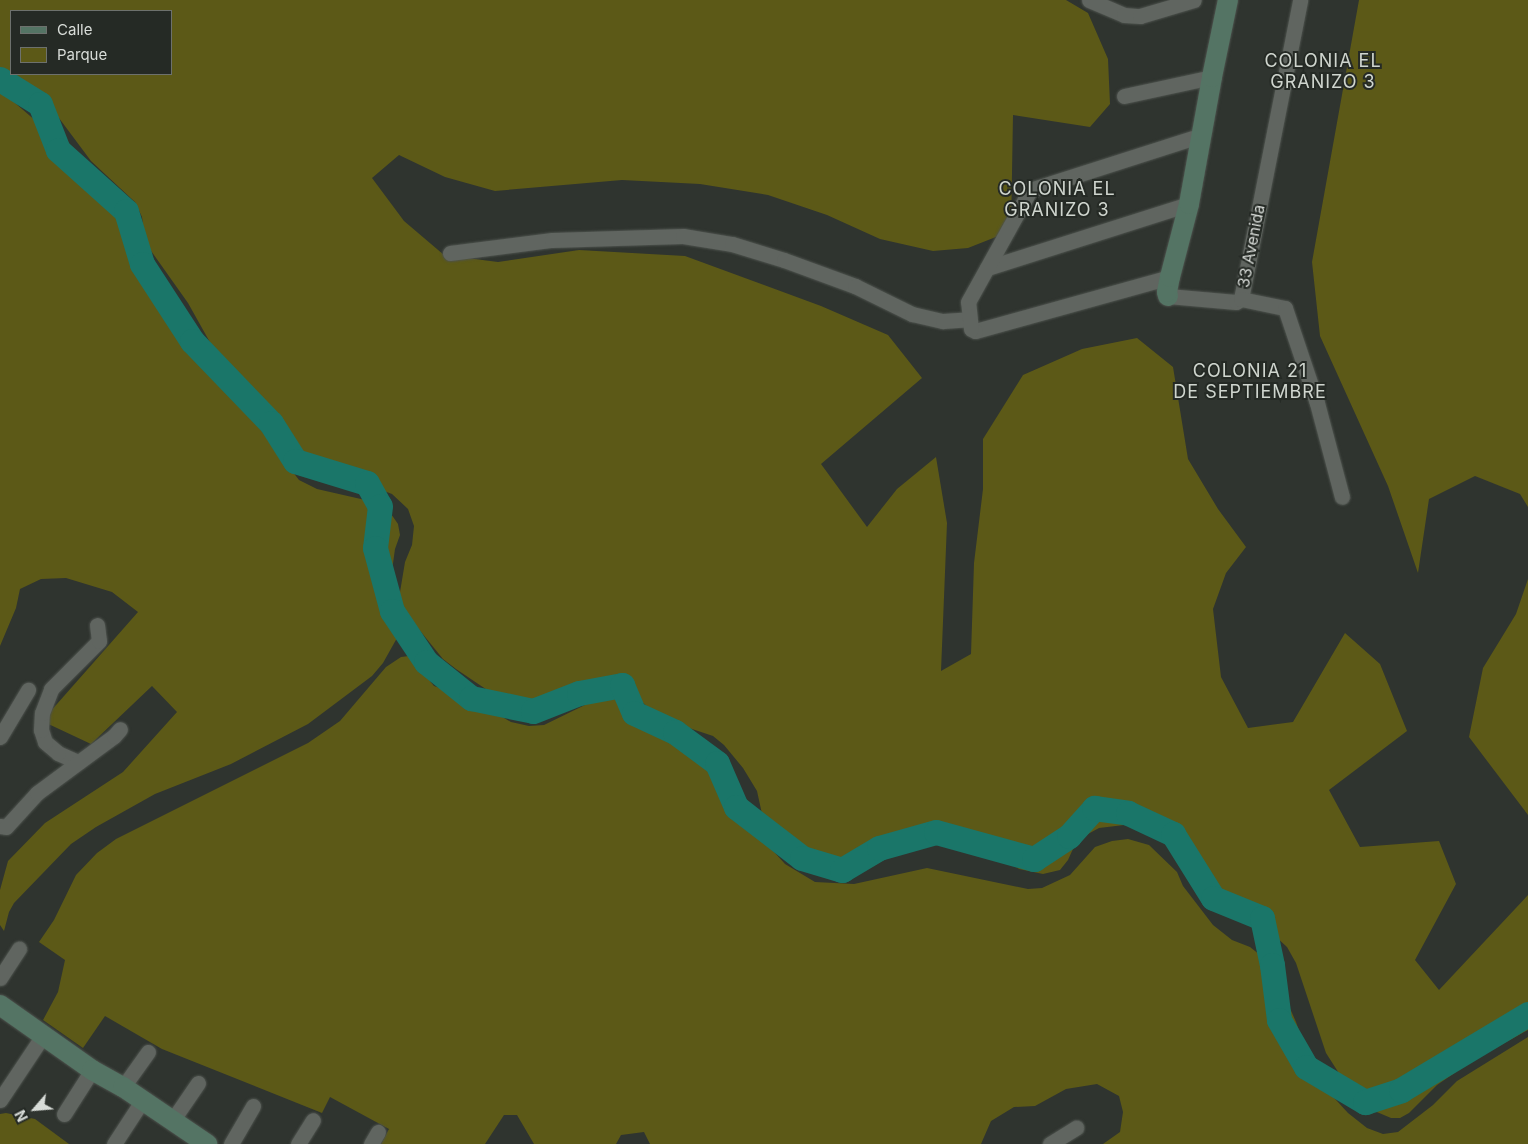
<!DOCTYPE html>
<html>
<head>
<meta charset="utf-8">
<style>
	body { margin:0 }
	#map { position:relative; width:1528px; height:1144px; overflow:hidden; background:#2f342f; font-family:Inter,sans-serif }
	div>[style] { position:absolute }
	.green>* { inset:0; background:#5c5917 }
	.river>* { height:25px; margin:-12.5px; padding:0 12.5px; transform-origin:12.5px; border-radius:12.5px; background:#1a7669 }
	.roads { filter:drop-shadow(0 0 1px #4d524d) drop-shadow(0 0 1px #4d524d) }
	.street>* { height:15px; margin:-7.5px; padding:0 7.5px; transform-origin:7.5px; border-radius:7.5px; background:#606560 }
	.secondary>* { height:20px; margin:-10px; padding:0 10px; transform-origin:10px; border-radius:10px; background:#547464 }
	span { translate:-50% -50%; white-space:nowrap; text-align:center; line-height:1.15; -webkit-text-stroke:4px #252a25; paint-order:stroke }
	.street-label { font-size:16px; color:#d8dcd8 }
	.neighbourhood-label { font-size:18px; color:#cfd5ce; letter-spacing:1px }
	.legend { position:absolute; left:10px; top:10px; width:162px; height:65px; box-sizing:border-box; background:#252a25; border:1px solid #6d716d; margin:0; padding:6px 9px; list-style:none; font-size:15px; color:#d8dcd8 }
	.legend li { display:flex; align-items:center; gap:10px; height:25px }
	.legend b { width:25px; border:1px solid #6d716d }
	.north { position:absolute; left:10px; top:1084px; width:50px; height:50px; -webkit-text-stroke:4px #252a25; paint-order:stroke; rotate:243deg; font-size:14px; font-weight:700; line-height:20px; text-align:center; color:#d8dcd8 }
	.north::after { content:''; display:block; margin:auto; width:18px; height:22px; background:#d8dcd8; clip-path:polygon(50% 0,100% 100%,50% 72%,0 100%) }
</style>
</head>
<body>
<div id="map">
	<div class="green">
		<i style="clip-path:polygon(0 0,1066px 0,1088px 13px,1108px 59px,1110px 104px,1090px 127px,1013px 115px,1011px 231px,968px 248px,933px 251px,880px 239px,827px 215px,768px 195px,700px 184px,622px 180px,495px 191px,445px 177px,399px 155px,372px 178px,404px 221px,444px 255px,498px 262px,579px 250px,685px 256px,821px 306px,888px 335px,922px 378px,821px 464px,867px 527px,897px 489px,936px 457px,947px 523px,941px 671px,971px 654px,974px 563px,983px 489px,983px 439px,1023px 375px,1082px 349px,1137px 338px,1173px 367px,1188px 459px,1218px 509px,1246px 547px,1226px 573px,1213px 609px,1221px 677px,1248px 728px,1293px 722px,1345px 633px,1380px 664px,1407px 731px,1329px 790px,1360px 847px,1439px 841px,1456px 884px,1415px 960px,1439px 990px,1528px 895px,1528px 1030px,1472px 1061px,1437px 1085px,1409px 1113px,1400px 1118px,1391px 1118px,1372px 1110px,1342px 1078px,1326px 1053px,1296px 963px,1287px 947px,1274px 935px,1232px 910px,1222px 898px,1197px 852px,1169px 827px,1149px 822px,1099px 828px,1077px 840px,1068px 860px,1060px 870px,1043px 874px,1019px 869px,978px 841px,959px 832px,931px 836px,912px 843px,872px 867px,860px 871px,828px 871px,792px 854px,772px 836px,764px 823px,757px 791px,743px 768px,724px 745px,713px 736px,677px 724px,653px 712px,640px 700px,629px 687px,622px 683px,610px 685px,553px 706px,540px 708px,505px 702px,456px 669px,443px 659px,417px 627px,403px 614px,399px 598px,405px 562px,412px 545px,414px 526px,408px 509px,392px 494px,368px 485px,328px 480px,297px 456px,264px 409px,216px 353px,188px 303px,149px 248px,144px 233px,142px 217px,135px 202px,91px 161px,50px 106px,24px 81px,12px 74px,171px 74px,171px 11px,11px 11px,11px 73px,0 67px)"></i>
		<i style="clip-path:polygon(1359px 0,1528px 0,1528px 507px,1520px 494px,1475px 476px,1429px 499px,1418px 573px,1388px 486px,1320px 336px,1312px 262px)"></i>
		<i style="clip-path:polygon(0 90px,44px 128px,111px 195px,117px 206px,119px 223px,138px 262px,158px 295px,299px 480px,317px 489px,374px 502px,389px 511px,398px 524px,400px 535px,395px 549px,391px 578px,397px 638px,383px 663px,372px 676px,308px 724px,231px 764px,155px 794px,96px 827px,71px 844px,14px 903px,9px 912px,4px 931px,0 925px,0 890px,8px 861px,45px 823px,123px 772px,177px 712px,152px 686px,91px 744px,42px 721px,138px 612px,112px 592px,66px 578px,41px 579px,20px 589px,16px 608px,0 646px)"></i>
		<i style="clip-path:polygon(1528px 579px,1528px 815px,1469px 737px,1483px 668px,1516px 614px)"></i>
		<i style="clip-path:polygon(409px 656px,434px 686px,472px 699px,511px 722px,529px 726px,544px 725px,589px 703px,605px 697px,616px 697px,633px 720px,647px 731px,710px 752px,721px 759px,735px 781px,742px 803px,756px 832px,785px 864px,815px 882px,854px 884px,927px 868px,1028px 889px,1042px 888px,1070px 875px,1095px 847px,1112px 841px,1128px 839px,1149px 845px,1177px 872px,1183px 886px,1213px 925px,1232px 940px,1250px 947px,1270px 963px,1296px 1022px,1313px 1070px,1325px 1088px,1348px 1113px,1367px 1128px,1383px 1134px,1398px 1132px,1433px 1105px,1457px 1081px,1528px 1037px,1528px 1144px,1103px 1144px,1120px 1132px,1123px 1112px,1119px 1096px,1097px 1084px,1066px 1089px,1035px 1106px,1014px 1107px,991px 1121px,981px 1144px,650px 1144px,644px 1132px,621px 1135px,616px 1144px,534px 1144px,517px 1115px,504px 1115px,485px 1144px,381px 1144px,389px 1129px,330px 1097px,322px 1113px,162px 1049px,105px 1016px,83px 1048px,43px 1020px,58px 992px,65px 960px,39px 942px,54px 920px,76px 875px,97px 853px,116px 839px,308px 743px,340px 721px,386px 667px,401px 657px)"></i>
		<i style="clip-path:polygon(6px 1113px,35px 1119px,69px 1144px,0 1144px,0 1114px)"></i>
	</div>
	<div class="river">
		<i style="left:0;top:79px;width:47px;rotate:32deg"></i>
		<i style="left:40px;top:104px;width:49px;rotate:68.6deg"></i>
		<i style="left:58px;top:150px;width:91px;rotate:41.9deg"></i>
		<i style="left:126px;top:211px;width:55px;rotate:73.2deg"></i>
		<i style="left:142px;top:264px;width:92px;rotate:57deg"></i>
		<i style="left:192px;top:341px;width:114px;rotate:46.1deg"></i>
		<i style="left:271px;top:423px;width:45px;rotate:57.7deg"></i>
		<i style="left:295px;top:461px;width:75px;rotate:17deg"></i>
		<i style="left:367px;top:483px;width:26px;rotate:61deg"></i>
		<i style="left:380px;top:506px;width:42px;rotate:96.8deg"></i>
		<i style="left:375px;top:548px;width:65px;rotate:74.9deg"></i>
		<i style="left:392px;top:611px;width:61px;rotate:56.3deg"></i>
		<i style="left:426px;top:662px;width:58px;rotate:38.7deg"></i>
		<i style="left:471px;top:698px;width:63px;rotate:11.8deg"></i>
		<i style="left:533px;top:711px;width:49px;rotate:-21.4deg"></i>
		<i style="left:579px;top:693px;width:44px;rotate:-10.5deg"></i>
		<i style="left:622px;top:685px;width:30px;rotate:67deg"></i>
		<i style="left:634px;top:713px;width:45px;rotate:24.9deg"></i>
		<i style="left:675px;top:732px;width:52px;rotate:36.4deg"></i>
		<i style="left:717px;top:763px;width:48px;rotate:66.6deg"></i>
		<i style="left:736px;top:807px;width:83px;rotate:37.7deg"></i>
		<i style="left:802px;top:858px;width:42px;rotate:16.7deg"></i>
		<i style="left:842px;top:870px;width:43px;rotate:-30.7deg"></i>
		<i style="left:879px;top:848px;width:59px;rotate:-15.7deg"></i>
		<i style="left:936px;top:832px;width:102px;rotate:15.4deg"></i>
		<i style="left:1034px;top:859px;width:42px;rotate:-33.3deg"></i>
		<i style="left:1069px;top:836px;width:38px;rotate:-48deg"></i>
		<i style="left:1094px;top:808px;width:34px;rotate:8deg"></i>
		<i style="left:1128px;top:813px;width:50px;rotate:25deg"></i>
		<i style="left:1173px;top:834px;width:75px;rotate:58deg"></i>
		<i style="left:1213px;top:898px;width:53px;rotate:22.2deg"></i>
		<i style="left:1262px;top:918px;width:48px;rotate:78deg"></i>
		<i style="left:1272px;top:965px;width:55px;rotate:82.7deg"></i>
		<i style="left:1279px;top:1020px;width:54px;rotate:60.1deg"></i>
		<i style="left:1306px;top:1067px;width:69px;rotate:30.7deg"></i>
		<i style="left:1365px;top:1102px;width:38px;rotate:-18deg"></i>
		<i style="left:1401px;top:1090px;width:148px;rotate:-30.9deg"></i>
	</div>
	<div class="roads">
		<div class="street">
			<i style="left:1089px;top:0;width:38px;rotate:23deg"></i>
			<i style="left:1124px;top:15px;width:16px;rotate:4deg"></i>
			<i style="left:1140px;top:16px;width:56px;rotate:-16.5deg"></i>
			<i style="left:1124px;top:96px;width:90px;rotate:-12.2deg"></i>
			<i style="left:450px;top:253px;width:103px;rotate:-7.3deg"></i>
			<i style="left:552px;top:240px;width:131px;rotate:-1.7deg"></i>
			<i style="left:683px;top:236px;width:50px;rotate:9.3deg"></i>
			<i style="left:732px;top:244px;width:54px;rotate:17.1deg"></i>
			<i style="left:784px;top:260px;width:76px;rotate:20.1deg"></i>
			<i style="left:855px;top:286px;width:64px;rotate:26.2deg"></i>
			<i style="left:912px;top:314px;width:32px;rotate:13deg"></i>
			<i style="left:943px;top:321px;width:26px;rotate:-4deg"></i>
			<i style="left:987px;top:268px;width:212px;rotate:-17.6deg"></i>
			<i style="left:1170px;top:277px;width:202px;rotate:164.5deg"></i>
			<i style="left:975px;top:331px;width:4px;rotate:-153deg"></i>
			<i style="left:971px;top:329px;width:27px;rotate:-96deg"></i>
			<i style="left:968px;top:302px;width:128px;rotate:-61deg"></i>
			<i style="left:1030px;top:190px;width:181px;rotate:-17.7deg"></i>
			<i style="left:1168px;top:296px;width:68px;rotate:5deg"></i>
			<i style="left:1236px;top:302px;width:6px;rotate:-31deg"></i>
			<i style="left:1241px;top:299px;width:305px;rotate:-78.8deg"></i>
			<i style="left:1241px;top:299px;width:45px;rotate:11.6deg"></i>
			<i style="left:1285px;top:308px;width:100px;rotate:71.4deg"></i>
			<i style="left:1317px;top:403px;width:97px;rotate:75.1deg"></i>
			<i style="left:0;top:737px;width:55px;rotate:-59.2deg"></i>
			<i style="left:78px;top:762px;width:22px;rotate:-156deg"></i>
			<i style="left:58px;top:753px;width:17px;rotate:-140deg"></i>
			<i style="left:45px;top:742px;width:13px;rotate:-108deg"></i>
			<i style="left:41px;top:730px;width:17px;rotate:-87deg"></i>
			<i style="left:42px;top:713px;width:26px;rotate:-69deg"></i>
			<i style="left:51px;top:689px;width:68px;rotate:-45deg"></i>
			<i style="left:99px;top:641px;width:16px;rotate:-97deg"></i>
			<i style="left:0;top:826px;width:6px;rotate:9deg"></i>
			<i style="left:6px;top:827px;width:46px;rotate:-47.6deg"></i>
			<i style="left:37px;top:793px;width:96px;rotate:-36.5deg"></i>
			<i style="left:114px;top:736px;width:9px;rotate:-49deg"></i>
			<i style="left:0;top:978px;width:35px;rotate:-57deg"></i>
			<i style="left:123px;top:1087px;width:43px;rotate:-54.5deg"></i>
			<i style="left:0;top:1100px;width:79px;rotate:-56.3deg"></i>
			<i style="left:64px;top:1114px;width:52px;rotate:-57.5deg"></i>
			<i style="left:172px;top:1121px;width:46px;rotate:-55.6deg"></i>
			<i style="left:114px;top:1144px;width:51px;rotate:-56.9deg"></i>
			<i style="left:231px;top:1144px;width:44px;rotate:-59.9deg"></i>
			<i style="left:298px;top:1144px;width:28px;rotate:-58deg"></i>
			<i style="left:371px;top:1144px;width:14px;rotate:-60deg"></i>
			<i style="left:1050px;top:1144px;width:31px;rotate:-32deg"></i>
		</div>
		<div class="secondary">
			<i style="left:1168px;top:296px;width:4px;rotate:-104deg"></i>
			<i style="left:1167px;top:292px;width:15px;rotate:-79deg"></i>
			<i style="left:1170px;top:277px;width:75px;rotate:-75.4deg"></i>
			<i style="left:1189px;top:204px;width:129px;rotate:-79.7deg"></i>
			<i style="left:1212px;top:77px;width:79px;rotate:-78.3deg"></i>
			<i style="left:0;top:1005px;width:113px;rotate:35.2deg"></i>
			<i style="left:92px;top:1070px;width:35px;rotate:29deg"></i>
			<i style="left:123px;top:1087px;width:102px;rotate:34.2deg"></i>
		</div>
	</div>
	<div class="street-label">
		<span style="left:1251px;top:246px;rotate:-79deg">33 Avenida</span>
	</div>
	<div class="neighbourhood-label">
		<span style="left:1323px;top:72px">COLONIA EL<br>GRANIZO 3</span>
		<span style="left:1057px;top:200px">COLONIA EL<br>GRANIZO 3</span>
		<span style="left:1250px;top:382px">COLONIA 21<br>DE SEPTIEMBRE</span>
	</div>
	<ul class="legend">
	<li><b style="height:6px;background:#547464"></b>Calle</li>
	<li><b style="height:14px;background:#5c5917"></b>Parque</li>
	</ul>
	<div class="north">N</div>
</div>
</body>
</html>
